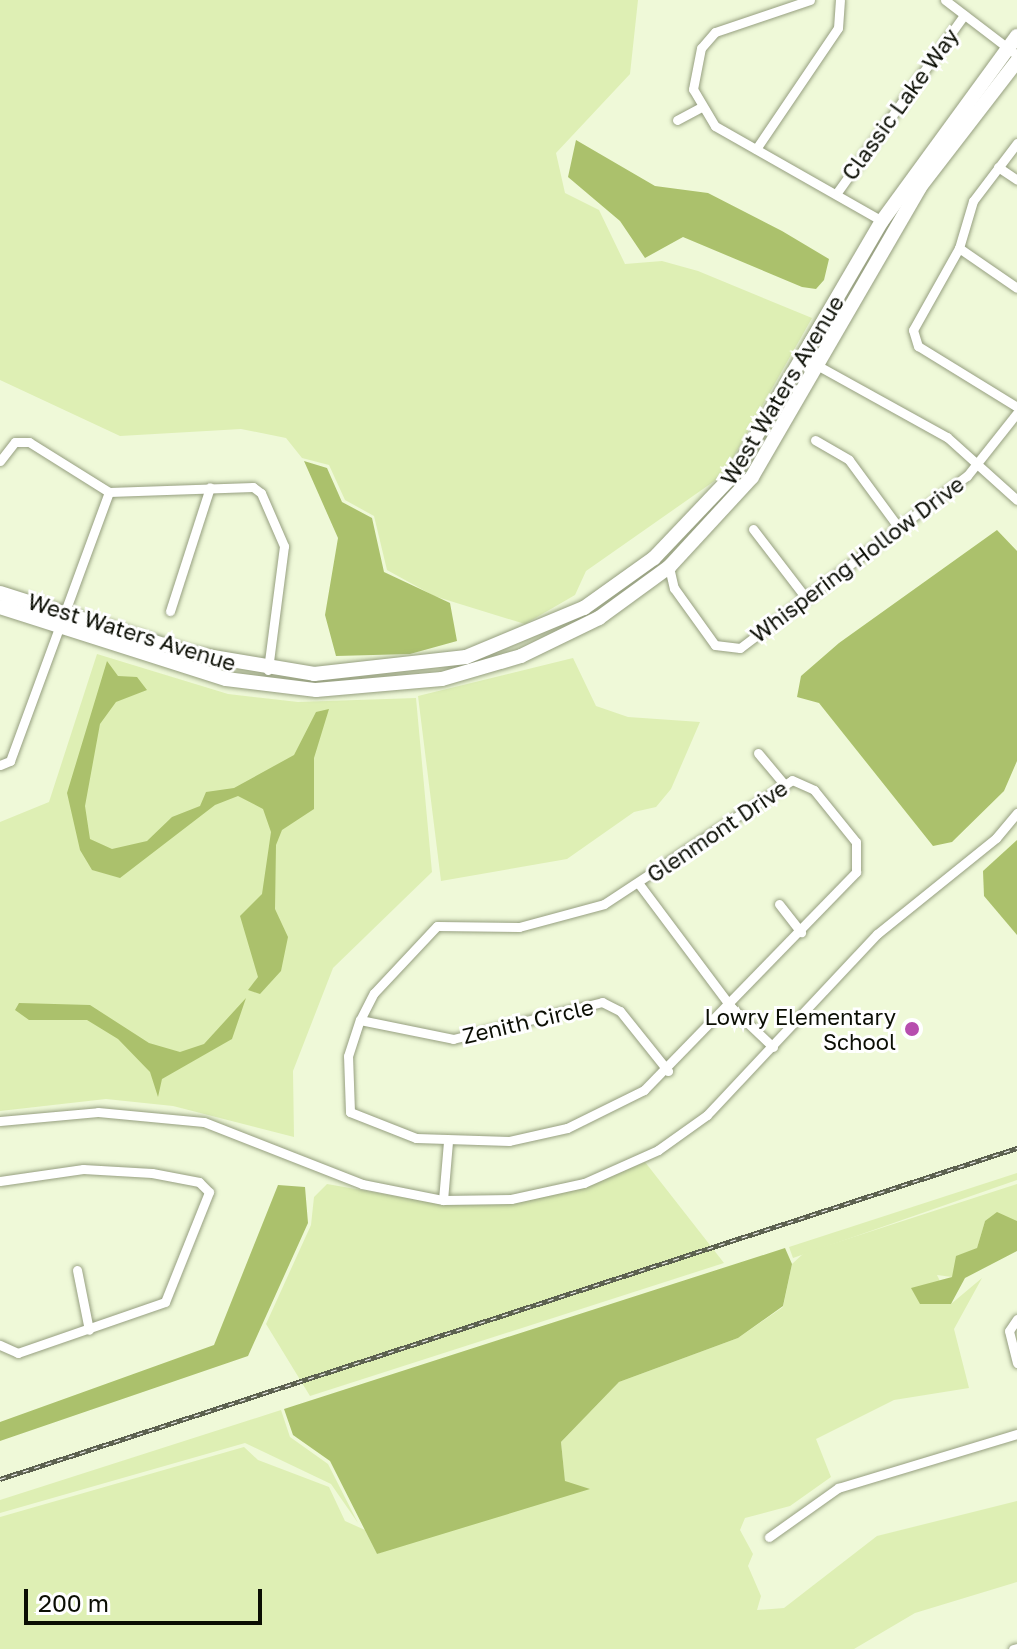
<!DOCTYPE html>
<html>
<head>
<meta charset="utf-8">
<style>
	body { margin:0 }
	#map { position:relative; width:1017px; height:1649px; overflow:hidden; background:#eff9d8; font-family:"Golos Text",sans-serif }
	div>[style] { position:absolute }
	.green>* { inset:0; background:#deefb4 }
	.water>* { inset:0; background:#abc16c }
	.roads { filter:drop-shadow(0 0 2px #969f80) drop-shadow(0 0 2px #969f80) }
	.street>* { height:9px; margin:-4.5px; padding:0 4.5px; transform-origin:4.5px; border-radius:4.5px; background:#fff }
	.secondary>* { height:14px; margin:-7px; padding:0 7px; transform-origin:7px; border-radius:7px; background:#fff }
	.rail>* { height:5px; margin-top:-2.5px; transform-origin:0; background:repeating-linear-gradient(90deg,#fff 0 6px,#5c614f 0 12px); box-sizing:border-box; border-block:2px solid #5c614f }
	.dots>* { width:22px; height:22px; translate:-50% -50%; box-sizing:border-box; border:4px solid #fff; border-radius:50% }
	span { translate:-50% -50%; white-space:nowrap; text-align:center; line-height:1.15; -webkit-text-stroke:6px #fff; paint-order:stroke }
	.street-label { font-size:22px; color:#0b0e04 }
	.poi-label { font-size:22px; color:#0b0e04 }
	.right { translate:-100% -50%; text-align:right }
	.scale { position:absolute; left:24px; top:1589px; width:238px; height:36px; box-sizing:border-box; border:4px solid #0b0e04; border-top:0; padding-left:10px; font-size:24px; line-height:28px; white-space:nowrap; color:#0b0e04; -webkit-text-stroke:6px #fff; paint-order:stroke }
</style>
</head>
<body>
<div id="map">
	<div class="green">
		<i style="clip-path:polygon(0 0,638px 0,630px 74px,556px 153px,565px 193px,599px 210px,625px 264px,662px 261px,698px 271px,812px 318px,723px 475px,586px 571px,575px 595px,525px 624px,434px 596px,387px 570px,374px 516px,345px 500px,329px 465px,302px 458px,286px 438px,241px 429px,120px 436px,0 380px)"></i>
		<i style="clip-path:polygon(97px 654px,228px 694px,298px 702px,416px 698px,432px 872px,333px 968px,293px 1071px,294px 1137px,173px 1106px,106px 1099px,0 1111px,0 822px,49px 802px)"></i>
		<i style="clip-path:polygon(573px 658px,596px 706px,628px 717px,700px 722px,671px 789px,656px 807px,634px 812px,567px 859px,441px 881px,418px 696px)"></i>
		<i style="clip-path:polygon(645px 1162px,724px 1263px,310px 1396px,266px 1324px,311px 1225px,314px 1197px,327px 1184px,446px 1205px,511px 1204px,585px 1187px)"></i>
		<i style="clip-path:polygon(1017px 1173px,1017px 1180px,793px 1258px,789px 1247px)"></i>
		<i style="clip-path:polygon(1017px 1184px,1017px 1221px,985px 1221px,977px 1248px,952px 1277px,937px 1275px,951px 1304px,982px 1278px,954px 1329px,969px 1388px,894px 1400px,816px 1439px,831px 1477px,790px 1506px,745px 1518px,740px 1530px,753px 1554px,748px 1566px,761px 1596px,757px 1610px,784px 1608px,877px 1536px,1017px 1501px,1017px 1582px,915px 1613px,854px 1649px,0 1649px,0 1517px,244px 1447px,258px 1460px,329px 1487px,345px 1521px,365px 1530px,377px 1554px,565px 1482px,561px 1442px,619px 1382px,738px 1338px,783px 1307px,792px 1264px,804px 1253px)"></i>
		<i style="clip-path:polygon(281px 1410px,290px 1437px,328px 1464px,358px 1523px,331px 1484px,245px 1443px,0 1513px,0 1500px)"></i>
	</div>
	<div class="water">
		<i style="clip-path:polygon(576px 140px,655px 186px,708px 193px,782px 231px,829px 259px,824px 280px,816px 289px,802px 287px,683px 237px,645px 258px,620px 221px,568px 177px)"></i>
		<i style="clip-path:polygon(304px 461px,327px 468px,342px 502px,372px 518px,384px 572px,450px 603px,457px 641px,410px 654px,336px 656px,325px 615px,338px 538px)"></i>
		<i style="clip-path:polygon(997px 530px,1017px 551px,1017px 761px,1004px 791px,952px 842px,933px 846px,819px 703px,797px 697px,801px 676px,839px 643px)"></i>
		<i style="clip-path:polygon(107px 661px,118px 676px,137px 677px,147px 690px,116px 702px,100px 724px,85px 806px,90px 839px,112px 849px,147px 841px,172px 817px,200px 806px,206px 792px,234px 788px,294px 755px,316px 712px,329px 709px,314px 758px,314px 809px,282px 830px,276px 845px,275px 909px,288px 937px,281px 971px,260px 994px,248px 990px,258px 977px,240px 916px,262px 894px,271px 832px,263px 809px,238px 796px,215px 805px,120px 878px,92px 870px,80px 850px,67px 793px)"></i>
		<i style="clip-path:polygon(1017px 840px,1017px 935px,984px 896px,983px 871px)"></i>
		<i style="clip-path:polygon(246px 998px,232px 1039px,162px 1079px,158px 1097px,150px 1072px,118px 1039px,87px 1020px,29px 1020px,15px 1010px,19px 1003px,90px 1005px,149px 1043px,180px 1052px,204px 1044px)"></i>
		<i style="clip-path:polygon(278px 1185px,305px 1187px,308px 1223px,248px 1356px,0 1441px,0 1422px,214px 1345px)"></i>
		<i style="clip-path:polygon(997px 1212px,1017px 1221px,1017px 1251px,965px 1278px,951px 1304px,920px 1304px,911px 1288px,952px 1277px,956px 1256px,977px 1248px,985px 1221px)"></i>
		<i style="clip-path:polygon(785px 1248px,792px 1264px,783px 1306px,738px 1338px,619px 1382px,561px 1442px,565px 1481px,590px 1489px,377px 1554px,330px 1461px,293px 1435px,284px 1409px)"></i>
	</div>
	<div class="roads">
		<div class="street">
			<i style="left:810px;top:0;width:100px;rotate:161.4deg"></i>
			<i style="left:715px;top:32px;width:21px;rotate:131deg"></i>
			<i style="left:701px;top:48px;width:42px;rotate:101deg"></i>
			<i style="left:693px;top:89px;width:43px;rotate:59.3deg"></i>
			<i style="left:715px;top:126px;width:192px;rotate:29.6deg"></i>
			<i style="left:945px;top:0;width:91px;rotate:37.4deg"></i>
			<i style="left:677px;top:120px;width:26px;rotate:-28deg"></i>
			<i style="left:1017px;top:143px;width:73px;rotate:127.2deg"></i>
			<i style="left:973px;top:201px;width:49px;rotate:106.6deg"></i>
			<i style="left:959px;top:248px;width:94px;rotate:119.3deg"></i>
			<i style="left:913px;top:330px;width:17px;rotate:73deg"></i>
			<i style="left:918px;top:346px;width:116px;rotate:31.6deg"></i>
			<i style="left:756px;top:149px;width:146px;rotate:-55.9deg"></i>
			<i style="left:838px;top:28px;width:28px;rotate:-86deg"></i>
			<i style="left:998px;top:167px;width:23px;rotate:34deg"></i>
			<i style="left:836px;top:194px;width:220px;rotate:-54.4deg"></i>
			<i style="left:959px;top:248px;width:70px;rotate:34.6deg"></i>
			<i style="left:806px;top:359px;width:161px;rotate:29deg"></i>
			<i style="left:947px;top:437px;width:94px;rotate:42deg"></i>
			<i style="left:815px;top:440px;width:39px;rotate:30deg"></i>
			<i style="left:849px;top:460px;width:84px;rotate:53.7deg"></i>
			<i style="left:0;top:461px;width:24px;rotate:-52deg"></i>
			<i style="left:15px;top:442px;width:14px"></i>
			<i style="left:29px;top:442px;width:94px;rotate:32deg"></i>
			<i style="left:109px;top:492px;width:144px;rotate:-2deg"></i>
			<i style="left:253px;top:487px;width:10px;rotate:37deg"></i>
			<i style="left:261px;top:493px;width:58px;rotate:66.5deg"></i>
			<i style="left:284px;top:546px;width:125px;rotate:97.4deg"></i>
			<i style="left:753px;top:529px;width:87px;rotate:52.5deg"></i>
			<i style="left:669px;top:567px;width:22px;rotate:77deg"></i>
			<i style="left:674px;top:588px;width:70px;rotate:54.3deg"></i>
			<i style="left:715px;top:645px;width:25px;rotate:7deg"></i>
			<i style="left:740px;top:648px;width:285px;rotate:-37.2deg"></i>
			<i style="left:967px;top:476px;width:80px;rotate:-51.6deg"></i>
			<i style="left:170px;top:611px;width:130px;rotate:-72.1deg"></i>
			<i style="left:758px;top:753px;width:38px;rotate:50deg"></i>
			<i style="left:0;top:765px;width:11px;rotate:-22deg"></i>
			<i style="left:10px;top:761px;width:287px;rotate:-69.8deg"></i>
			<i style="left:792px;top:780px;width:24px;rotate:24deg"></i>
			<i style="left:814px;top:790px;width:67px;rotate:51.1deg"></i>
			<i style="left:856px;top:842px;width:30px;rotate:90deg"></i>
			<i style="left:856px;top:872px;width:304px;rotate:134.2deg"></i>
			<i style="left:644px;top:1090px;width:86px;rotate:153.7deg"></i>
			<i style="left:567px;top:1128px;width:59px;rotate:167.4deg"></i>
			<i style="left:509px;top:1141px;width:93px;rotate:-178.2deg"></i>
			<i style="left:416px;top:1138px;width:71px;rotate:-158.5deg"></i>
			<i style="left:350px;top:1112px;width:56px;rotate:-92deg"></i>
			<i style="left:348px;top:1056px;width:38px;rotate:-72deg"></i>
			<i style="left:360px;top:1020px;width:30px;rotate:-63deg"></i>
			<i style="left:374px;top:993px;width:92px;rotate:-46.8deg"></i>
			<i style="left:437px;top:926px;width:82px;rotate:0.7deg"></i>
			<i style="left:519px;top:927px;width:88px;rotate:-15.1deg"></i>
			<i style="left:604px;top:904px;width:225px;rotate:-33.4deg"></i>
			<i style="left:639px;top:884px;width:154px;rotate:53.2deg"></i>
			<i style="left:731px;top:1007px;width:58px;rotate:43.6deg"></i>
			<i style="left:779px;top:904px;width:36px;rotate:52deg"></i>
			<i style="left:360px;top:1020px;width:95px;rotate:11.5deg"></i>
			<i style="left:453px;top:1039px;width:154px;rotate:-13.9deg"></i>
			<i style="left:602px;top:1002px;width:20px;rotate:27deg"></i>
			<i style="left:620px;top:1011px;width:77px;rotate:51.3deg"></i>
			<i style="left:0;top:1121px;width:98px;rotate:-5.2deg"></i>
			<i style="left:98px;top:1112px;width:106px;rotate:5.4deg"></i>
			<i style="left:204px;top:1122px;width:170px;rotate:21.4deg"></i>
			<i style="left:362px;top:1184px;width:83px;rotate:11.2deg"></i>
			<i style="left:443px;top:1200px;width:68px;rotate:-0.8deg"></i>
			<i style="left:511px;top:1199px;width:75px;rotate:-12.4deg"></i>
			<i style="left:584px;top:1183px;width:81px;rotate:-24deg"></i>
			<i style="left:658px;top:1150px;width:60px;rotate:-35.5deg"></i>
			<i style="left:707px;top:1115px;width:248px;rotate:-46.8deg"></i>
			<i style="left:877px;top:934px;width:153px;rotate:-38.9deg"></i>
			<i style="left:996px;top:838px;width:33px;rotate:-50deg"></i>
			<i style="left:0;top:1181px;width:84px;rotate:-8.2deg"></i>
			<i style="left:83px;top:1169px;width:69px;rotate:3.3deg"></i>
			<i style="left:152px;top:1173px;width:48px;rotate:10.8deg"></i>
			<i style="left:199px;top:1182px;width:14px;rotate:45deg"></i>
			<i style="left:209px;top:1192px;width:118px;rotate:111.8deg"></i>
			<i style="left:165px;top:1302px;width:156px;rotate:160.9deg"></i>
			<i style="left:18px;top:1353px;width:20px;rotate:-156deg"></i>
			<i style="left:443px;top:1200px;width:58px;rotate:-85.1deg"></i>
			<i style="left:77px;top:1270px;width:61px;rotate:78.7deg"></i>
			<i style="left:1017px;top:1319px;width:14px;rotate:124deg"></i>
			<i style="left:1009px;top:1331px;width:33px;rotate:76deg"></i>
			<i style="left:769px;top:1537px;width:85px;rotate:-35.4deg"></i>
			<i style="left:838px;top:1488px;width:187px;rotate:-16.8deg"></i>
			<i style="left:1013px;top:1649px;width:4px;rotate:-14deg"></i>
		</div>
		<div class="secondary">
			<i style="left:0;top:593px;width:198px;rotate:17.6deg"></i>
			<i style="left:189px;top:653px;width:127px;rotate:9.5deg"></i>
			<i style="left:314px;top:674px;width:153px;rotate:-6.4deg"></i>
			<i style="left:466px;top:657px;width:128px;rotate:-22.6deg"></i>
			<i style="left:584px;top:608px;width:86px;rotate:-35.5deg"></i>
			<i style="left:654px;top:558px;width:116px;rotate:-46.4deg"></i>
			<i style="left:734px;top:474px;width:293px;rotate:-59.7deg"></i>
			<i style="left:882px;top:221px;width:229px;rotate:-53.9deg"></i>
			<i style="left:0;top:607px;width:237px;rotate:17.7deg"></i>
			<i style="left:226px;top:679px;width:91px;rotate:7deg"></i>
			<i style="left:316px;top:690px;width:126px;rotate:-5deg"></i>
			<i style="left:442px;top:679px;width:82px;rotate:-16.2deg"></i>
			<i style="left:521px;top:656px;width:87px;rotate:-26deg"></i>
			<i style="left:599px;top:618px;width:87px;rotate:-36.1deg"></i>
			<i style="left:669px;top:567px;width:122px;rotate:-47.3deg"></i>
			<i style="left:752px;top:477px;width:335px;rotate:-59.9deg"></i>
			<i style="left:920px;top:187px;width:159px;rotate:-52.4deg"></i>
		</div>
	</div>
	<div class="rail">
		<i style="left:0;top:1479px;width:1070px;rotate:-18.03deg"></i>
	</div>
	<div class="dots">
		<i style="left:912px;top:1029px;background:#b74dae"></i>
	</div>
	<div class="street-label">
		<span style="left:900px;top:104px;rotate:-54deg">Classic Lake Way</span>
		<span style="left:782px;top:390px;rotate:-59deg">West Waters Avenue</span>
		<span style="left:857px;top:559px;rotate:-37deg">Whispering Hollow Drive</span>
		<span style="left:132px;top:632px;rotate:17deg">West Waters Avenue</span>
		<span style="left:717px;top:831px;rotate:-34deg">Glenmont Drive</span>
		<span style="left:528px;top:1021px;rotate:-13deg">Zenith Circle</span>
	</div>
	<div class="poi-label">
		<span class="right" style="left:896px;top:1029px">Lowry Elementary<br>School</span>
	</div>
	<div class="scale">200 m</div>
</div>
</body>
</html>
